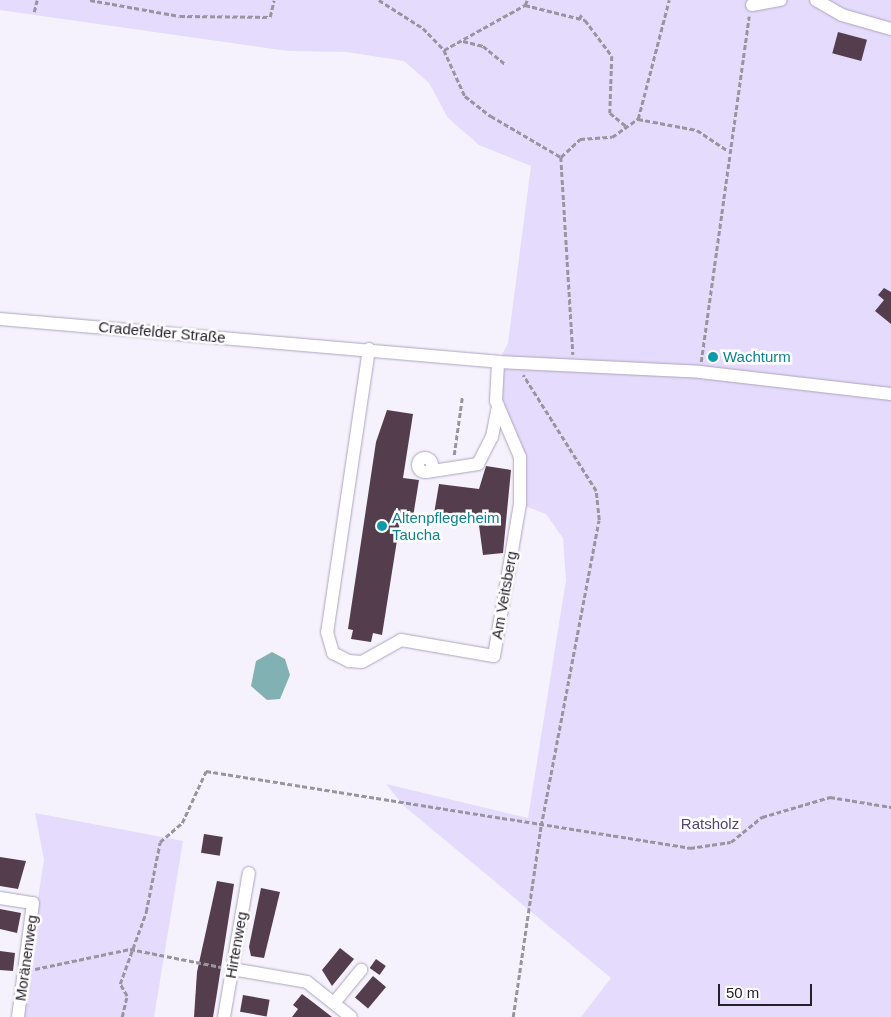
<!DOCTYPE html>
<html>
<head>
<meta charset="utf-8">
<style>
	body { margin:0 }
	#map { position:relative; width:891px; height:1017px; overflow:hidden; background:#f5f2fd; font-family:Helvetica,sans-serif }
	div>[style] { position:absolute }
	.green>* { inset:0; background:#e5dbfd }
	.water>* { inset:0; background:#82b1b3 }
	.building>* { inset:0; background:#543d4d; transform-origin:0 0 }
	.path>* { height:2.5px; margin-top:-1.25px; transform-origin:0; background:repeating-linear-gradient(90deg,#9895a0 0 5px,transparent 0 7.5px) }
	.roads { filter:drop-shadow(0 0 1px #ada4bf) drop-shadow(0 0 1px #ada4bf) }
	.minor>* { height:12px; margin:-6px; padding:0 6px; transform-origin:6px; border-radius:6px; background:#fff }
	.minor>.ring { margin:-6px; padding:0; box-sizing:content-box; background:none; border:12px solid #fff; border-radius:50% }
	.dots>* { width:14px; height:14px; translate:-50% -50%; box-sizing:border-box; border:2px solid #fff; border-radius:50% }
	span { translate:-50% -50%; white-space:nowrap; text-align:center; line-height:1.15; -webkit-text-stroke:5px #fff; paint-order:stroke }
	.street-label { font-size:15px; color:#25212c }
	.culture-label { font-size:15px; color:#0d838f }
	.left { translate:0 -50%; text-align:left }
	.park-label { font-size:15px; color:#544374 }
	.scale { position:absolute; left:718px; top:984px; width:94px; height:22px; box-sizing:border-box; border:2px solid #25212c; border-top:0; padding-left:6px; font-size:15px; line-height:18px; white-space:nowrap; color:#25212c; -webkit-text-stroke:4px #fff; paint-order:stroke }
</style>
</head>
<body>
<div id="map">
	<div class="green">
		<i style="clip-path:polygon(0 0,891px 0,891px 1017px,581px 1017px,611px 978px,404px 806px,386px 784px,528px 818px,566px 580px,563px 538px,546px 514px,520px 504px,520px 457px,496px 401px,498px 362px,508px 343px,531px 166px,479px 145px,448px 118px,429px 83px,404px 61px,347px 52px,288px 51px,0 10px)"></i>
		<i style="clip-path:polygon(35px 813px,183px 841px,154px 1017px,19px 1017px,44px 860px)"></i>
	</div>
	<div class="water">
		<i style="clip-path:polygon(272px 652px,285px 659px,290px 675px,280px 699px,267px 700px,251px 686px,256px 661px)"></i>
	</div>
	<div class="building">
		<i style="left:838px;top:32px;width:30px;height:22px;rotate:15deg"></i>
		<i style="clip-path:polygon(884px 288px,891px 292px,891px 324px,875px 311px,884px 300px,878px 295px)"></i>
		<i style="clip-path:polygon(387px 410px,413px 414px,403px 478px,419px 480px,413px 517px,401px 515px,382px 635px,373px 633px,371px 642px,351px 639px,353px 630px,348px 629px,376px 442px)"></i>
		<i style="clip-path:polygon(486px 466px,511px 470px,503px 553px,483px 555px,478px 518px,449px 513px,447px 523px,433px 520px,439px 484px,479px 489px)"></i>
		<i style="left:204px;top:834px;width:19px;height:19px;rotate:9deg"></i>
		<i style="clip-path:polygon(0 857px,26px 861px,18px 889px,0 886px)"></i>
		<i style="clip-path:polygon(217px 881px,234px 884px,216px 999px,213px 1017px,194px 1017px,197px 972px)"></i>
		<i style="clip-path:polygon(261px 888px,280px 892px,264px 958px,251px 956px,249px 947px)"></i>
		<i style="clip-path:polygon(0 909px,21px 913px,17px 933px,0 929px)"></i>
		<i style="clip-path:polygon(340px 948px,354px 959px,332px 986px,322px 970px)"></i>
		<i style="clip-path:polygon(0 951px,15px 953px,13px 971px,0 970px)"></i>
		<i style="left:376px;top:959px;width:12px;height:11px;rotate:35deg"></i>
		<i style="left:373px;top:976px;width:17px;height:28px;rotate:40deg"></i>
		<i style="clip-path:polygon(302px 994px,314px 1003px,332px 1017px,292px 1017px,298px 1009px,293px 1005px)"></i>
		<i style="left:243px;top:995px;width:27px;height:17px;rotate:10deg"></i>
	</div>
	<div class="path">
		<i style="left:90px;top:0;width:91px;rotate:10.1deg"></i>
		<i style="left:180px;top:16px;width:90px;rotate:0.6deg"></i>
		<i style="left:270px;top:17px;width:17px;rotate:-77deg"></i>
		<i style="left:379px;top:0;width:52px;rotate:32.5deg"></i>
		<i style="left:423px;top:28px;width:30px;rotate:46deg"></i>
		<i style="left:444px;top:50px;width:51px;rotate:65.5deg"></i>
		<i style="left:465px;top:96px;width:33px;rotate:38deg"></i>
		<i style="left:491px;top:116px;width:81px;rotate:30.4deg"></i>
		<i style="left:525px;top:5px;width:5px;rotate:-68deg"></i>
		<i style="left:34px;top:12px;width:12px;rotate:-76deg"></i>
		<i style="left:579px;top:19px;width:6px;rotate:-59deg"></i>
		<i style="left:463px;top:41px;width:21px;rotate:14deg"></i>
		<i style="left:483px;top:46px;width:28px;rotate:39deg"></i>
		<i style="left:444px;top:50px;width:93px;rotate:-29.1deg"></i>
		<i style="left:525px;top:5px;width:62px;rotate:14deg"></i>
		<i style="left:585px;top:20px;width:45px;rotate:53.1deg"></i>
		<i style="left:612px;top:56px;width:57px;rotate:92deg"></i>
		<i style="left:610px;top:113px;width:22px;rotate:39deg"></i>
		<i style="left:638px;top:119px;width:60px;rotate:10.6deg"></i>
		<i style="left:697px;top:130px;width:36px;rotate:34deg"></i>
		<i style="left:561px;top:157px;width:26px;rotate:-43deg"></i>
		<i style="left:580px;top:139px;width:32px;rotate:-4deg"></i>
		<i style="left:612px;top:137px;width:32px;rotate:-35deg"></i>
		<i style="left:638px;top:119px;width:123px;rotate:-75.4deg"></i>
		<i style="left:561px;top:157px;width:198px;rotate:86.5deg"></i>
		<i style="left:701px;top:362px;width:349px;rotate:-82.1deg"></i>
		<i style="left:454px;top:455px;width:58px;rotate:-82deg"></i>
		<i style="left:35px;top:969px;width:97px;rotate:-11.9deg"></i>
		<i style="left:130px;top:949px;width:93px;rotate:11.2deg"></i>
		<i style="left:122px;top:1017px;width:22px;rotate:-77deg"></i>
		<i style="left:127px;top:996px;width:14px;rotate:-120deg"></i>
		<i style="left:120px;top:984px;width:77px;rotate:-70.1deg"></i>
		<i style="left:146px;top:912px;width:71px;rotate:-78.7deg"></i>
		<i style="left:160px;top:842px;width:29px;rotate:-41deg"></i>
		<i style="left:182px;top:823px;width:57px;rotate:-65.2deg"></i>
		<i style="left:206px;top:771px;width:490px;rotate:9deg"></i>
		<i style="left:690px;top:848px;width:41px;rotate:-8.3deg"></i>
		<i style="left:731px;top:842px;width:40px;rotate:-39deg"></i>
		<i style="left:762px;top:817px;width:71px;rotate:-16.4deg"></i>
		<i style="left:830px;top:797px;width:62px;rotate:9.3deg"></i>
		<i style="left:513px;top:1017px;width:193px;rotate:-81.7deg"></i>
		<i style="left:541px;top:826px;width:311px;rotate:-79.3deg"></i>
		<i style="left:599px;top:520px;width:29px;rotate:-96deg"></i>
		<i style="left:596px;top:491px;width:137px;rotate:-122.2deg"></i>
	</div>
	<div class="roads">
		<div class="minor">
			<i style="left:816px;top:0;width:30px;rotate:30deg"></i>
			<i style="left:842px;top:15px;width:51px;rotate:15.9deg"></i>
			<i style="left:752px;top:5px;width:29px;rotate:-10deg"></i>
			<i style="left:0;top:319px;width:500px;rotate:4.9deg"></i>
			<i style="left:498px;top:362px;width:202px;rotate:2.8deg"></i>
			<i style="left:700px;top:372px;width:192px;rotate:6.6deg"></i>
			<i style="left:369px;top:349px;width:286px;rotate:98.4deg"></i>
			<i style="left:327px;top:632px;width:22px;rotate:74deg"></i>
			<i style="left:333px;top:653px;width:18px;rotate:27deg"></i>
			<i style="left:349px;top:661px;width:13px;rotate:4deg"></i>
			<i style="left:362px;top:662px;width:45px;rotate:-29.4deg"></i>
			<i style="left:401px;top:640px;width:94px;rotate:9.8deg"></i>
			<i style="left:494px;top:656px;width:154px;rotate:-80.3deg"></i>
			<i style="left:520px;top:504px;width:47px;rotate:-90deg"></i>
			<i style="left:520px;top:457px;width:61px;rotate:-113.2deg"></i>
			<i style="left:496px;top:401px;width:39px;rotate:-87deg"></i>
			<i class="ring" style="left:418px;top:458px;width:2px;height:2px"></i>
			<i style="left:426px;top:472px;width:53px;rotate:-8.7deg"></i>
			<i style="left:478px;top:464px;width:30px;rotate:-63deg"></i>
			<i style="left:492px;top:437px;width:32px;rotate:-79deg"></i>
			<i style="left:0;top:898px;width:33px;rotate:9deg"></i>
			<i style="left:33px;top:903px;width:115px;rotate:97.5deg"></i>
			<i style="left:232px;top:969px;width:76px;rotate:9.8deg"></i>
			<i style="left:307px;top:982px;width:56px;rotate:38.5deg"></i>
			<i style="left:334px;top:1003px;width:43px;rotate:-50.7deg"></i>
			<i style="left:224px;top:1017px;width:146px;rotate:-80.2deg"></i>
		</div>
	</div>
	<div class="dots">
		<i style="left:713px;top:357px;background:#0f9aa8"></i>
		<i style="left:382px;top:526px;background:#0f9aa8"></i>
	</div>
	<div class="street-label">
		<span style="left:162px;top:332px;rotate:5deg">Cradefelder Straße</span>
		<span style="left:504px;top:595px;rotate:-80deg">Am Veitsberg</span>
		<span style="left:236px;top:945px;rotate:-80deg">Hirtenweg</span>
		<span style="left:26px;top:958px;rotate:-82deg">Moränenweg</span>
	</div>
	<div class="culture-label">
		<span class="left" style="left:723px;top:357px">Wachturm</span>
		<span class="left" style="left:392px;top:526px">Altenpflegeheim<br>Taucha</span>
	</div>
	<div class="park-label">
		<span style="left:710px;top:824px">Ratsholz</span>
	</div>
	<div class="scale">50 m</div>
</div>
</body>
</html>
